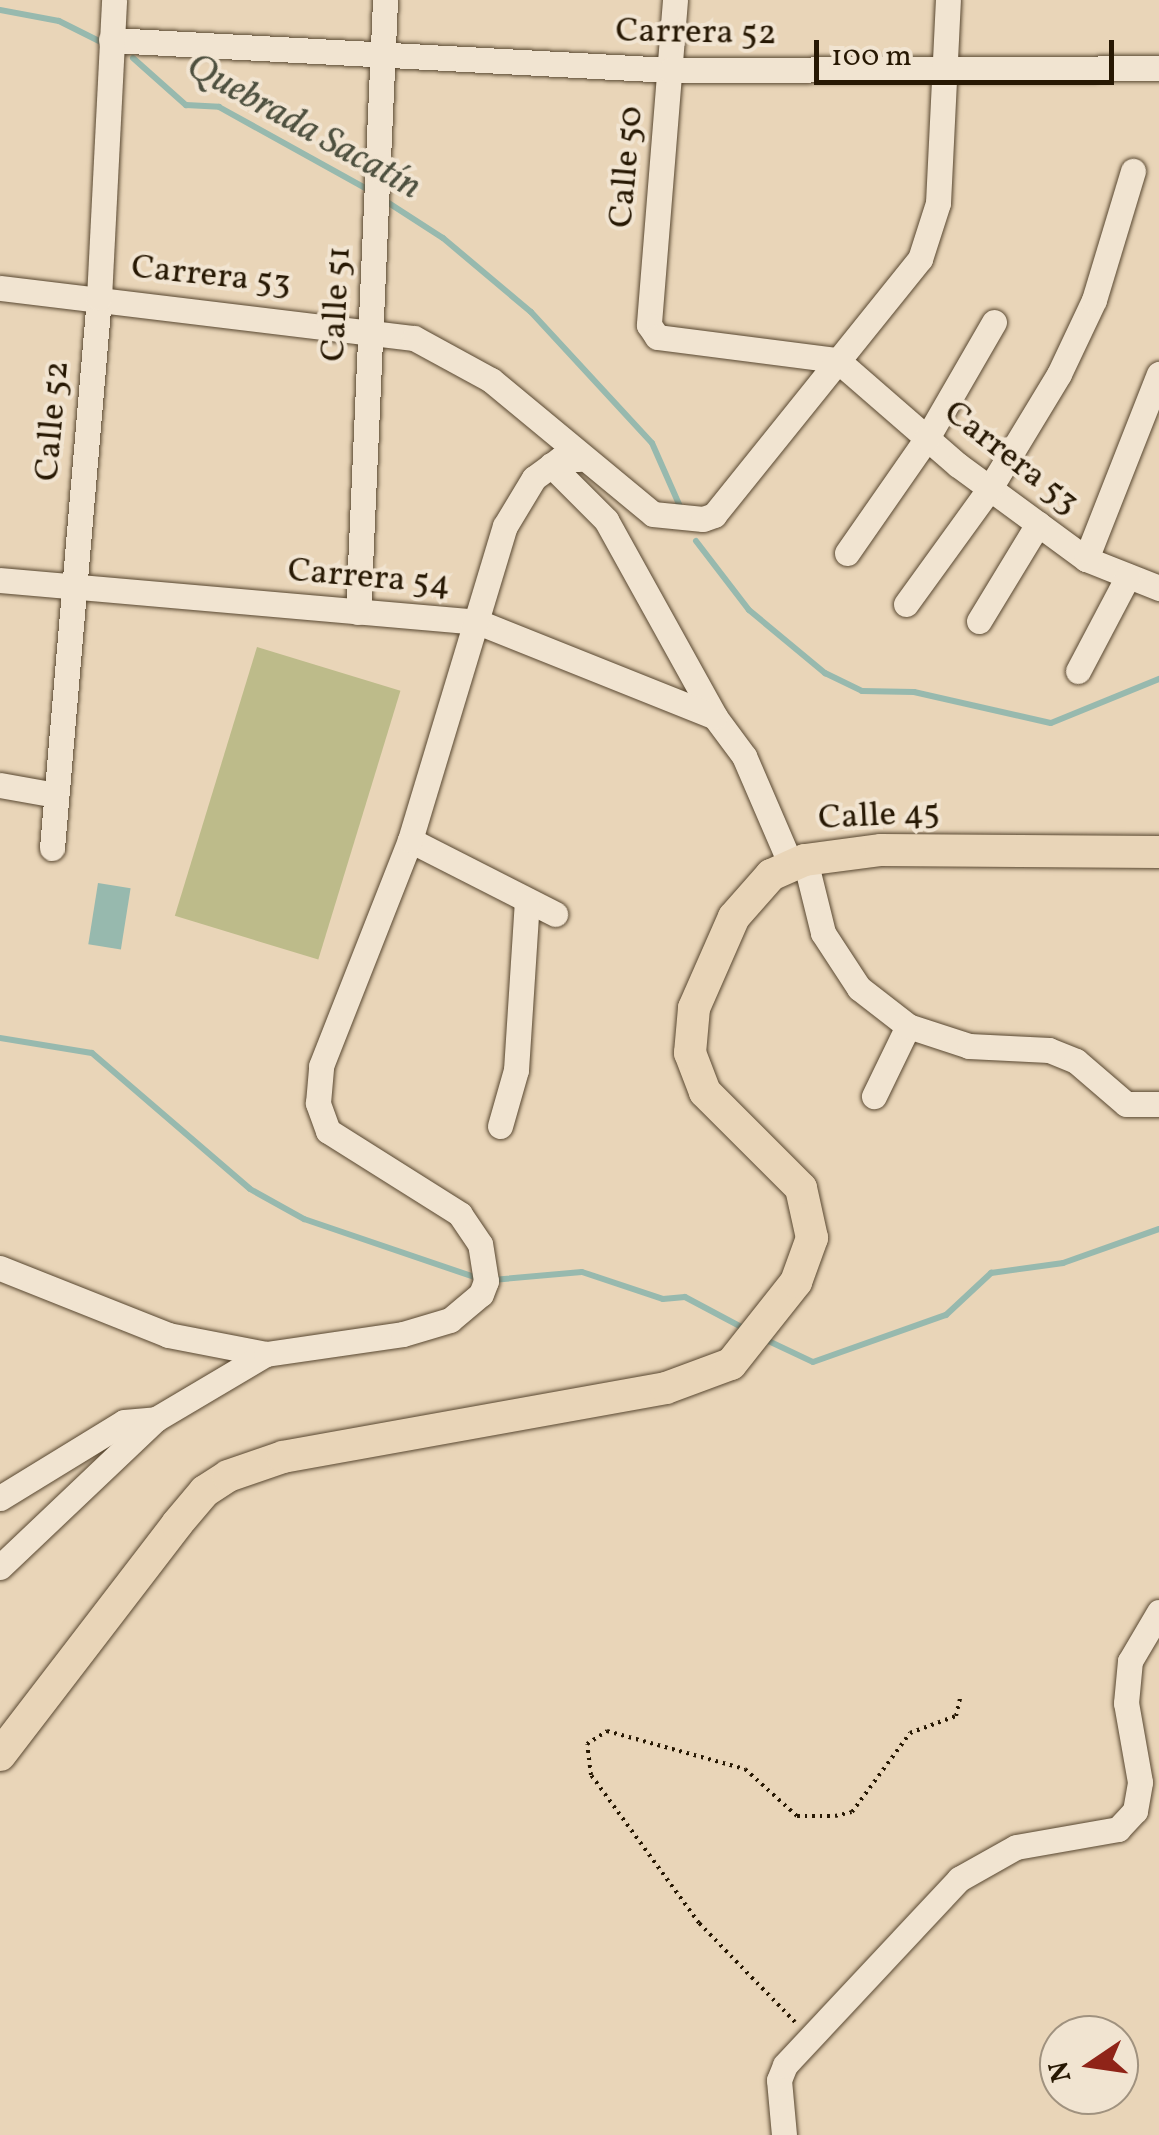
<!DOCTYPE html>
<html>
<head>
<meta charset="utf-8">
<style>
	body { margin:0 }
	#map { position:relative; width:1159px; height:2135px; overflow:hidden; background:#e9d5b8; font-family:Vollkorn,serif }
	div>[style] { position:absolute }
	.green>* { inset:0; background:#bdbb8a; transform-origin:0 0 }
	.water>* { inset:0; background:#97b9ae; transform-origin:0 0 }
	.stream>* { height:6px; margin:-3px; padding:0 3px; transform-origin:3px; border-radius:3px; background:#97b9ae }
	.path>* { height:4px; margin-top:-2px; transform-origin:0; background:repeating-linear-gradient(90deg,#271803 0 2.5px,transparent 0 7.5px) }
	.roads { filter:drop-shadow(0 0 2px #584730) drop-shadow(0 0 2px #584730) }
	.minor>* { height:25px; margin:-12.5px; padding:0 12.5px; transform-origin:12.5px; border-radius:12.5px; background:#f1e4d1 }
	.major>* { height:32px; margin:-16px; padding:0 16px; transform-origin:16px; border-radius:16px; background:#e9d5b8 }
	span { translate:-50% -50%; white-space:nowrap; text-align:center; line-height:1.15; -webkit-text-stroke:8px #f1e4d1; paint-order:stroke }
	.street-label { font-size:35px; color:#271803 }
	.water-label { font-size:38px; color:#4e503f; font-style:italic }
	.north { position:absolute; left:1039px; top:2015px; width:100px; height:100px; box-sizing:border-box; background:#f1e4d1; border:2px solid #a0927f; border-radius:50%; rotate:257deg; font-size:28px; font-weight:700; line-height:40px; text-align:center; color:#271803 }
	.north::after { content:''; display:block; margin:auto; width:35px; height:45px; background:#8f2418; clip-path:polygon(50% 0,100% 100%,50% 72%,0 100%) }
	.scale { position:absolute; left:814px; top:40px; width:300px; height:45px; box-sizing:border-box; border:5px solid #271803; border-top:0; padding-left:12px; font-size:30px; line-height:35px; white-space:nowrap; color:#271803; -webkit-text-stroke:8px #f1e4d1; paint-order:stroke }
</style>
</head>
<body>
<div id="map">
	<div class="green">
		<i style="left:257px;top:647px;width:150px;height:281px;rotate:17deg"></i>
	</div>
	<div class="water">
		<i style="left:98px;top:883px;width:33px;height:62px;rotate:9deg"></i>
	</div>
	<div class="stream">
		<i style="left:0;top:10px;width:60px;rotate:10.6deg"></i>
		<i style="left:59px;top:21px;width:47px;rotate:26.6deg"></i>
		<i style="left:133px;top:58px;width:71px;rotate:41.6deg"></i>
		<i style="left:186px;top:105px;width:33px;rotate:3deg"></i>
		<i style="left:219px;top:107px;width:171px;rotate:29deg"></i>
		<i style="left:384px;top:200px;width:70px;rotate:32.8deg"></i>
		<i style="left:443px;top:238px;width:115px;rotate:40.1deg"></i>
		<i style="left:531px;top:312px;width:178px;rotate:47.3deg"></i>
		<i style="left:652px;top:443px;width:74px;rotate:66.2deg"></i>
		<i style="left:696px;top:541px;width:87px;rotate:52.5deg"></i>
		<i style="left:749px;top:610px;width:99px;rotate:39.7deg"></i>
		<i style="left:825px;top:673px;width:41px;rotate:25.9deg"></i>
		<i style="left:862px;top:691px;width:52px;rotate:1.1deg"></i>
		<i style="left:914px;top:692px;width:140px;rotate:12.8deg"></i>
		<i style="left:1051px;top:723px;width:117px;rotate:-22.2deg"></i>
		<i style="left:0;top:1038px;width:93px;rotate:9.3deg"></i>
		<i style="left:92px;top:1053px;width:208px;rotate:40.7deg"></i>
		<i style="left:250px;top:1189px;width:62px;rotate:29.1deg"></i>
		<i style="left:304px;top:1219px;width:186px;rotate:18.8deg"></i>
		<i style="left:492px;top:1280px;width:90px;rotate:-5.1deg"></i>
		<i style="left:582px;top:1272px;width:85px;rotate:18.4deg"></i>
		<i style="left:663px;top:1299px;width:22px;rotate:-5deg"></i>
		<i style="left:685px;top:1297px;width:70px;rotate:28deg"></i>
		<i style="left:762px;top:1338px;width:56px;rotate:25.2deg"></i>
		<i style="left:813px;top:1362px;width:141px;rotate:-19.5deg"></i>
		<i style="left:946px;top:1315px;width:62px;rotate:-43deg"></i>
		<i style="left:991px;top:1273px;width:73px;rotate:-7.9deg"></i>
		<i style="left:1063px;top:1263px;width:102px;rotate:-19.5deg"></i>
	</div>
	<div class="path">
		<i style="left:795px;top:2022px;width:138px;rotate:-134.1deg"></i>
		<i style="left:699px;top:1923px;width:183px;rotate:-126.1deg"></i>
		<i style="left:591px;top:1775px;width:31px;rotate:-97deg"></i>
		<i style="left:587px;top:1744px;width:24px;rotate:-33deg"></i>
		<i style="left:607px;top:1731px;width:143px;rotate:15.4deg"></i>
		<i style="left:745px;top:1769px;width:70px;rotate:42.1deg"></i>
		<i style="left:797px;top:1816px;width:38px"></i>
		<i style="left:835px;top:1816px;width:17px;rotate:-13deg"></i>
		<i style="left:852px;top:1812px;width:98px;rotate:-53.7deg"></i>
		<i style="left:910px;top:1733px;width:49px;rotate:-20.3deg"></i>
		<i style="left:956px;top:1716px;width:22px;rotate:-77deg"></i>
	</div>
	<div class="roads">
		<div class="minor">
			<i style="left:675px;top:0;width:326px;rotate:94.6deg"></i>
			<i style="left:649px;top:325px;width:14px;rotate:56deg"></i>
			<i style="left:657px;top:337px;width:181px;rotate:7.3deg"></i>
			<i style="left:837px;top:360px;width:160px;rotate:41deg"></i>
			<i style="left:958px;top:465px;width:159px;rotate:36.3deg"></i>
			<i style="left:1086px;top:559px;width:79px;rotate:21.7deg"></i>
			<i style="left:111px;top:40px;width:561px;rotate:3.07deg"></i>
			<i style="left:671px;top:70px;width:488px;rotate:-0.2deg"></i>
			<i style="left:0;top:288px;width:417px;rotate:6.9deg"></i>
			<i style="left:414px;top:338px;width:88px;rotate:28.6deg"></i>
			<i style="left:491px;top:380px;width:210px;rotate:39.6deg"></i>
			<i style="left:653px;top:514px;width:50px;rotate:5.7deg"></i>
			<i style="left:703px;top:519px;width:12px;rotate:-20deg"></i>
			<i style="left:714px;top:515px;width:329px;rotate:-51.2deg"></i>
			<i style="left:920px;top:259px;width:59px;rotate:-72.2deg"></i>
			<i style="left:938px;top:203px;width:203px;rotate:-87.2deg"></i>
			<i style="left:551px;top:465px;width:78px;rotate:45deg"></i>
			<i style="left:606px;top:520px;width:225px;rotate:61deg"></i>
			<i style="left:715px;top:717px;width:49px;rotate:53.4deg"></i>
			<i style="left:744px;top:756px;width:119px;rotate:66.7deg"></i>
			<i style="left:847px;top:553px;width:140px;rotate:-55.2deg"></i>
			<i style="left:927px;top:438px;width:134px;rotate:-60deg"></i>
			<i style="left:1086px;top:559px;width:199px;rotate:-68.5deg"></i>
			<i style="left:0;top:580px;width:480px;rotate:5deg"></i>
			<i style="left:478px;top:622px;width:255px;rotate:21.8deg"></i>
			<i style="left:906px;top:604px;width:143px;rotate:-54.1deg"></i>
			<i style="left:990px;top:488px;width:133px;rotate:-58.8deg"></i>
			<i style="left:1059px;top:374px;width:82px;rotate:-64.7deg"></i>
			<i style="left:1094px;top:300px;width:135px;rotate:-73.2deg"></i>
			<i style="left:358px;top:612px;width:613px;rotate:-87.47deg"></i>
			<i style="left:979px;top:621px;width:114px;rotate:-58.7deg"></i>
			<i style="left:1078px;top:671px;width:107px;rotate:-62.2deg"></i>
			<i style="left:0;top:785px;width:57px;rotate:10.1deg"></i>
			<i style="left:410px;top:840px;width:163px;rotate:27deg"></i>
			<i style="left:52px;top:848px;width:552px;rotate:-85.12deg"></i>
			<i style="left:99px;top:298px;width:298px;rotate:-87.1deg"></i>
			<i style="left:805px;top:860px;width:75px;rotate:76.1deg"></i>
			<i style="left:823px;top:933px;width:66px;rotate:56.8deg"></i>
			<i style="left:859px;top:988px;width:62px;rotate:37.8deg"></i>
			<i style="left:908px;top:1026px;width:78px;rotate:115.9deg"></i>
			<i style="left:908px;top:1026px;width:64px;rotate:18.2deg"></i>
			<i style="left:969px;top:1046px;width:80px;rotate:2.9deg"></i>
			<i style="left:1049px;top:1050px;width:29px;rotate:22deg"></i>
			<i style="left:1076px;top:1061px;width:66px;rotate:40.7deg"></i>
			<i style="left:1126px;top:1104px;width:33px"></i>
			<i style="left:500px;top:1126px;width:58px;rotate:-74.1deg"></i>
			<i style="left:516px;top:1070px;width:170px;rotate:-86.3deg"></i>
			<i style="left:0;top:1268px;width:181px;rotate:21.7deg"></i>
			<i style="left:168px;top:1335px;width:100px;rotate:11deg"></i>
			<i style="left:0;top:1498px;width:145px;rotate:-31.5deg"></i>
			<i style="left:124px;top:1422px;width:32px;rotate:-5deg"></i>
			<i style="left:156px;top:1419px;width:128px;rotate:-30.6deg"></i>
			<i style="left:266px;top:1354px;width:138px;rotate:-8.3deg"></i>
			<i style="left:403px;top:1334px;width:49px;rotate:-16.6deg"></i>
			<i style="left:450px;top:1320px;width:40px;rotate:-40deg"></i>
			<i style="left:481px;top:1294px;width:14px;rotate:-69deg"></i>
			<i style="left:486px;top:1281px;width:37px;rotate:-99deg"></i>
			<i style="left:480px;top:1244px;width:36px;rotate:-124deg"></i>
			<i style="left:460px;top:1214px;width:156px;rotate:-147.8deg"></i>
			<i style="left:328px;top:1131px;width:30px;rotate:-110deg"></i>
			<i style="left:318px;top:1103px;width:37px;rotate:-85deg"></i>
			<i style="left:321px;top:1066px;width:243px;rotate:-68.5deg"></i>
			<i style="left:410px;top:840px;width:328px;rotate:-73.2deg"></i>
			<i style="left:505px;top:526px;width:56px;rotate:-58.9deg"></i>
			<i style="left:534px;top:478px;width:32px;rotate:-36deg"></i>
			<i style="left:560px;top:459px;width:19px"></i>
			<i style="left:0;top:1567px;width:215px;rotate:-43.5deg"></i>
			<i style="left:784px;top:2135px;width:55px;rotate:-95.2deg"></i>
			<i style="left:779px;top:2080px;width:16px;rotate:-68deg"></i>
			<i style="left:785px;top:2065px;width:255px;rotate:-46.9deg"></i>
			<i style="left:959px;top:1879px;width:65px;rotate:-29.3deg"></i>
			<i style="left:1016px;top:1847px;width:104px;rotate:-10deg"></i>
			<i style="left:1118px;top:1829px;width:25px;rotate:-47deg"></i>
			<i style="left:1135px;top:1811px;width:29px;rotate:-80deg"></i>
			<i style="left:1140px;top:1782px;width:80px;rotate:-100deg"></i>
			<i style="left:1126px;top:1703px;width:42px;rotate:-84.6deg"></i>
			<i style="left:1130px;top:1661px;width:57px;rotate:-59.4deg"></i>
		</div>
		<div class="major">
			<i style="left:0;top:1755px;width:291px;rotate:-52.5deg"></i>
			<i style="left:177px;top:1524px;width:43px;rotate:-49.7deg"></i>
			<i style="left:205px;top:1491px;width:27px;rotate:-33deg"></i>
			<i style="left:228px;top:1476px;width:58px;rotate:-19.1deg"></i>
			<i style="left:283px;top:1457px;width:389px;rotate:-10.2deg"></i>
			<i style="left:666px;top:1388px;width:69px;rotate:-20.3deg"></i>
			<i style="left:731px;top:1364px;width:105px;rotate:-51.6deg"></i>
			<i style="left:796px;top:1282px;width:47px;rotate:-70deg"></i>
			<i style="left:812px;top:1238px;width:51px;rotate:-102.4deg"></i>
			<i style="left:801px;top:1188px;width:136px;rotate:-135deg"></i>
			<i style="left:705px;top:1092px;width:42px;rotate:-111deg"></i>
			<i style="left:690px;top:1053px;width:45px;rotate:-84.9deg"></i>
			<i style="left:694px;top:1008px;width:99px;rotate:-66.3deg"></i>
			<i style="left:734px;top:917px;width:56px;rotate:-48.6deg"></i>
			<i style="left:771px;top:875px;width:37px;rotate:-24deg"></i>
			<i style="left:805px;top:860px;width:77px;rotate:-7.5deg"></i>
			<i style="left:881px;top:850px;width:278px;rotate:0.4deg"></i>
		</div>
	</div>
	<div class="street-label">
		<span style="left:696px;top:33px;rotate:1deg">Carrera 52</span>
		<span style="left:627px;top:167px;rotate:-85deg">Calle 50</span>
		<span style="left:211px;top:276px;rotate:6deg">Carrera 53</span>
		<span style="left:337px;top:304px;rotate:-87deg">Calle 51</span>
		<span style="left:53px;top:421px;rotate:-85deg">Calle 52</span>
		<span style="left:1011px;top:458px;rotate:38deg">Carrera 53</span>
		<span style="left:369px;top:578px;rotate:5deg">Carrera 54</span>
		<span style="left:879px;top:816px;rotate:-3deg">Calle 45</span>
	</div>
	<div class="water-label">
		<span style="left:303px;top:128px;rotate:29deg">Quebrada Sacatín</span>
	</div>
	<div class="north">N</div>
	<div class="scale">100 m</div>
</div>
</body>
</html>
